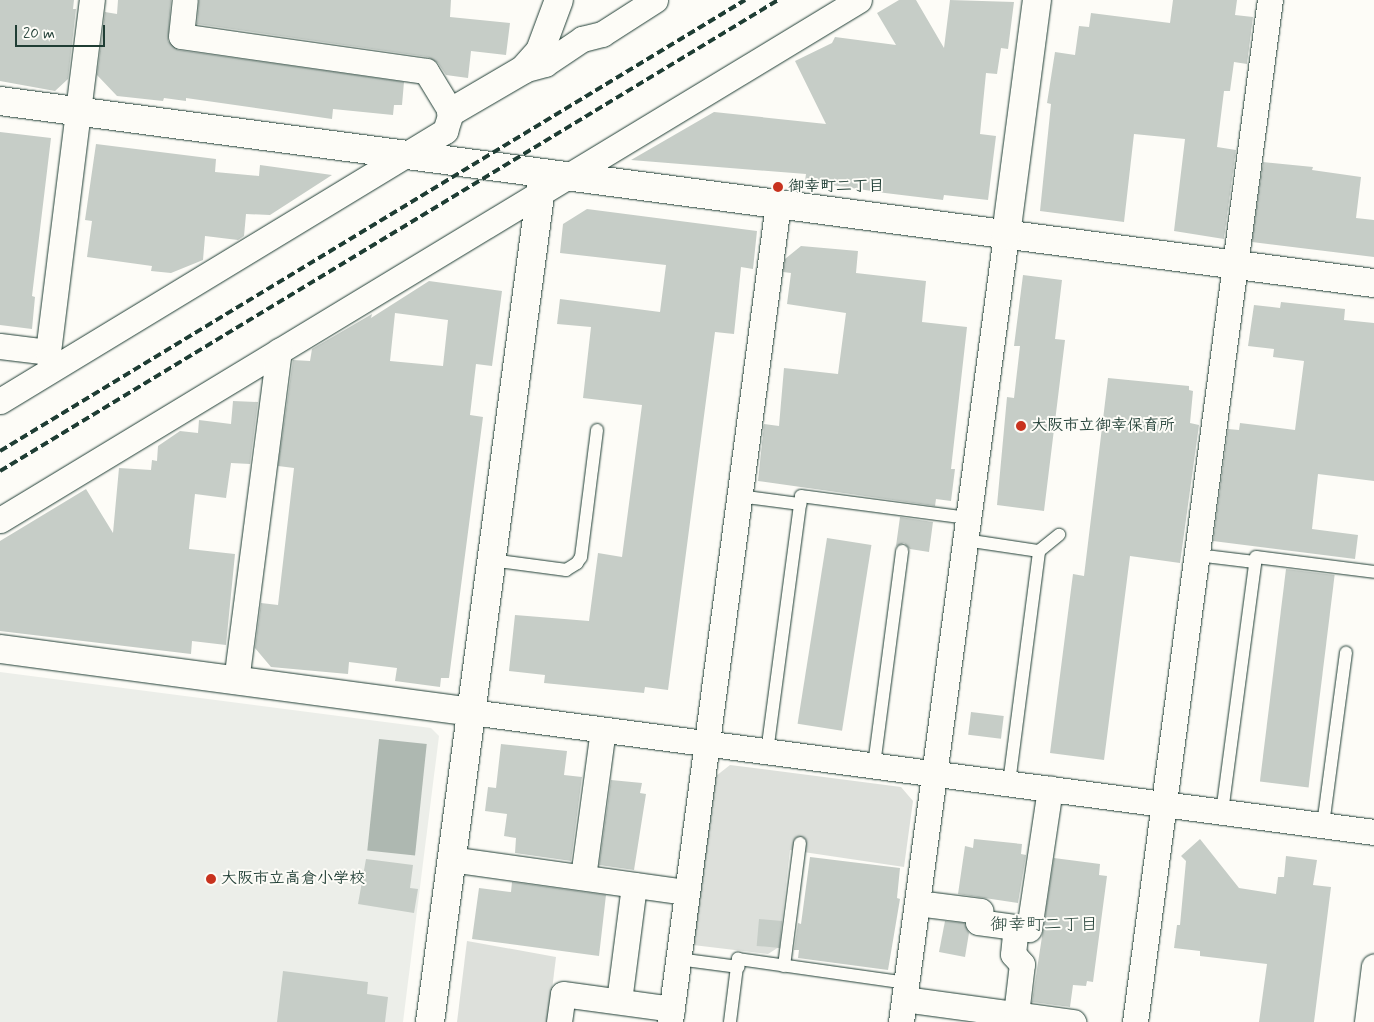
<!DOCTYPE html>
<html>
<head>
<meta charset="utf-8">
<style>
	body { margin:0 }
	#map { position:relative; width:1374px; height:1022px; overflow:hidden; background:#fdfcf7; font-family:Mynerve,"Klee One",sans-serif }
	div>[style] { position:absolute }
	.built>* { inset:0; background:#eceee9 }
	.green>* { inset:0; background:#dde0db }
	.water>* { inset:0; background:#aeb8b1; transform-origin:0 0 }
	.building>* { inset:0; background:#c6cdc7; transform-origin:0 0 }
	.roads { filter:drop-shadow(0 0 1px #1f3d34) drop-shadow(0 0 1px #1f3d34) }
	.lane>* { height:12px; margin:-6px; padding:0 6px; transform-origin:6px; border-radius:6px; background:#fdfcf7 }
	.street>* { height:25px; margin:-12.5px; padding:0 12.5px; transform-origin:12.5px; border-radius:12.5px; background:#fdfcf7 }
	.secondary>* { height:28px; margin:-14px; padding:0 14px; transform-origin:14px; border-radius:14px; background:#fdfcf7 }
	.rail>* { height:4px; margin-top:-2px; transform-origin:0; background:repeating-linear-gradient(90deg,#1f3d34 0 8px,transparent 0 12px) }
	.dots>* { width:14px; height:14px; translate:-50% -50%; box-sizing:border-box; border:2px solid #fdfcf7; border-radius:50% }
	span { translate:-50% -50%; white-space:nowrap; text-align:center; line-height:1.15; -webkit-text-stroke:4px #fdfcf7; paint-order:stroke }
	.poi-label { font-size:16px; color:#1f3d34; font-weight:700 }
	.left { translate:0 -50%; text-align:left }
	.neighbourhood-label { font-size:18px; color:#1f3d34 }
	.scale { position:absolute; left:15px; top:25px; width:90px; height:22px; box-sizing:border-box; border:2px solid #1f3d34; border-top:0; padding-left:6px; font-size:15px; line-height:18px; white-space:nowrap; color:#1f3d34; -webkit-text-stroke:4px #fdfcf7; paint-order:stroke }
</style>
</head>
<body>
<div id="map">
	<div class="built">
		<i style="clip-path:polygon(0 672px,431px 728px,439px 736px,403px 1022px,0 1022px)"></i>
	</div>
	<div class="green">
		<i style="clip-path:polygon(730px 765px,901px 787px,913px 801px,904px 867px,790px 850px,779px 947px,768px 954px,693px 945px,716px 776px)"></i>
		<i style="clip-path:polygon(467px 941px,556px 957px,548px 1022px,457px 1022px)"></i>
	</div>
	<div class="water">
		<i style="left:379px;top:739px;width:48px;height:112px;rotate:6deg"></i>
	</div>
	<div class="building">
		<i style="clip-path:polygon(0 0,74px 0,73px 9px,76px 9px,68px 79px,55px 91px,0 81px)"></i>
		<i style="clip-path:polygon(118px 0,171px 0,168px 41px,178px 50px,404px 82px,402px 105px,394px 105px,393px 115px,333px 109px,332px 119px,186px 98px,186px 101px,164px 98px,163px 101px,117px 96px,97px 75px,105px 12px,117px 14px)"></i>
		<i style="clip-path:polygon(199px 0,451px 0,450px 17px,510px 23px,506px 55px,471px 51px,468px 78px,446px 75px,438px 63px,428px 57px,197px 24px)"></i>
		<i style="clip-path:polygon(899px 0,916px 0,944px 48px,950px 0,1014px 2px,1008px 49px,1001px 48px,997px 74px,986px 73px,980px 134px,996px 136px,988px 200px,944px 195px,943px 200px,885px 193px,805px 181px,806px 174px,631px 160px,714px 112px,826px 124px,795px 61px,832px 43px,835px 37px,896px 45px,877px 13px)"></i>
		<i style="clip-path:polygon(1173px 0,1237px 0,1235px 15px,1253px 17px,1247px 64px,1234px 62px,1230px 91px,1224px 91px,1217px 147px,1236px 150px,1224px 239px,1174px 231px,1185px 139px,1134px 134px,1124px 222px,1040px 211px,1051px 104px,1047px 103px,1055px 52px,1075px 55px,1079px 26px,1089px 27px,1091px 13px,1170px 23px)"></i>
		<i style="clip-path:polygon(0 132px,51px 138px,32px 296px,35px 297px,32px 329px,0 325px)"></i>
		<i style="clip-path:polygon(96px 144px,216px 159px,215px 172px,259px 176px,260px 165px,332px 175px,270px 215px,246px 214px,244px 236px,238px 240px,205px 236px,203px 260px,171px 273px,151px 271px,152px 266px,87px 257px,92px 221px,85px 220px)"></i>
		<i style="clip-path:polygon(1263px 162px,1313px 167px,1312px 170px,1361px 177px,1356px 218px,1374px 220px,1374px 257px,1252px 242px)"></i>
		<i style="clip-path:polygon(587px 209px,757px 231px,753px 269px,741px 267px,734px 334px,715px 332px,668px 690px,645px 687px,644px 693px,544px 683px,545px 675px,509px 671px,515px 615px,589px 621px,598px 553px,622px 557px,642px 405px,583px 398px,591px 327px,557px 324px,560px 299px,660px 312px,666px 265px,560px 253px,563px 224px)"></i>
		<i style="clip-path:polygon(801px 246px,858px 251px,856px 273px,926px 281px,922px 322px,967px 327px,951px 469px,955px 469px,951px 501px,936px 499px,935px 506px,758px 481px,764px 424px,779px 426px,784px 368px,838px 374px,846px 313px,787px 304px,791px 273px,783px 272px,785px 259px)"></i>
		<i style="clip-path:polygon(1023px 275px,1062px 280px,1055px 339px,1065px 340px,1044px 511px,997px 505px,1007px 397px,1014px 398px,1020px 346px,1014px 346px)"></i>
		<i style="clip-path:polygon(evenodd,429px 281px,502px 291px,492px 366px,476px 364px,470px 415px,483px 417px,449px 678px,441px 678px,440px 687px,395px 681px,397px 668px,349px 662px,348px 674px,271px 667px,255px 648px,261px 603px,278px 605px,294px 468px,278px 466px,293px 360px,310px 361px,312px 349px,372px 314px,371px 318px,429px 281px,395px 313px,448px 320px,443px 366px,390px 361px,395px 313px)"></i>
		<i style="clip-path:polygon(1281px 302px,1345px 309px,1344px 320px,1374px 323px,1374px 481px,1318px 474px,1312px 529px,1358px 535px,1355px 559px,1213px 541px,1228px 429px,1239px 430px,1240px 423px,1295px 430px,1304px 361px,1273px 357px,1274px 349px,1248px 346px,1254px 305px,1280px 308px)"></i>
		<i style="clip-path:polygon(1108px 378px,1189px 386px,1189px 390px,1193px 391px,1190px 423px,1199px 425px,1180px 563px,1130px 556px,1104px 760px,1050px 753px,1073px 574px,1084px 576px)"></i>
		<i style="clip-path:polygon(233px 401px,258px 402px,250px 464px,231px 463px,226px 498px,195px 494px,189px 549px,235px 554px,226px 645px,192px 641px,191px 654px,0 631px,0 541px,86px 489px,113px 533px,119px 468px,151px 470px,152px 460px,157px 461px,158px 446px,180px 431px,198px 433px,199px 420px,231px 424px)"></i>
		<i style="clip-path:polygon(900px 517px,933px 522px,929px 552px,910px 549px,904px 543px,896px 546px)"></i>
		<i style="left:827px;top:538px;width:45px;height:188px;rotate:9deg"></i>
		<i style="left:1286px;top:569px;width:49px;height:214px;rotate:7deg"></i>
		<i style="left:971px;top:712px;width:33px;height:23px;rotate:7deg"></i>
		<i style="clip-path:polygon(501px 744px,567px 751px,564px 775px,582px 777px,571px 861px,515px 853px,516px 838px,504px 836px,507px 814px,485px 811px,488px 787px,496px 788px)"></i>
		<i style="clip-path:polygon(611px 780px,642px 783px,640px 793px,646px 794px,634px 870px,599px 865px)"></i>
		<i style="clip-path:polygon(974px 839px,1022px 844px,1021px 854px,1026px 855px,1018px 903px,958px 894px,965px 846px,973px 848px)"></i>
		<i style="clip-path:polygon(1200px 839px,1239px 888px,1276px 894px,1278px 877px,1284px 877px,1286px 856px,1317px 860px,1313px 885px,1331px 887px,1314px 1022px,1259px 1022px,1267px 964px,1200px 956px,1200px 951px,1174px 948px,1177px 925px,1180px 925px,1186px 861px,1181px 856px)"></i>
		<i style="clip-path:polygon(810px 857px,900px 868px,897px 898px,900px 899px,888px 970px,798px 958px,799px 950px,794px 950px,798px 923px,801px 924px)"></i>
		<i style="clip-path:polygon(1054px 858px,1100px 864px,1099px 875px,1107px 876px,1093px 982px,1087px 981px,1086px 986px,1073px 985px,1070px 1007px,1032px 1002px)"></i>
		<i style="clip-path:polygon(366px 859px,413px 865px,410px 888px,418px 889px,414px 913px,358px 904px)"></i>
		<i style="clip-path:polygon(512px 882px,606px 895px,599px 956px,472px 939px,479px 888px,511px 892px)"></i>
		<i style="left:759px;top:919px;width:23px;height:27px;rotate:5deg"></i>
		<i style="clip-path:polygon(945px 921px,964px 923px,969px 933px,965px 957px,939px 952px)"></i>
		<i style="clip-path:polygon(283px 971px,368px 982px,367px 994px,388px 997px,385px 1022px,277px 1022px)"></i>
	</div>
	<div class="roads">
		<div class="lane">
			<i style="left:739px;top:496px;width:62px;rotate:7.5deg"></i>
			<i style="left:965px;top:540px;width:75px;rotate:8.5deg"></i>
			<i style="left:1039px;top:551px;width:26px;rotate:-39deg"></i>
			<i style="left:1197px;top:555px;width:58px;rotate:6.9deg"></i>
			<i style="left:491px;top:560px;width:76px;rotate:7.6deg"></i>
			<i style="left:566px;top:570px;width:13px;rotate:-32deg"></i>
			<i style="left:577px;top:563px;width:7px;rotate:-56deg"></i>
			<i style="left:581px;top:557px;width:128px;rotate:-82.8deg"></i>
			<i style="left:767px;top:752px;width:258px;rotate:-82.4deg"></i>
			<i style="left:801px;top:496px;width:168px;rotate:7.5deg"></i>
			<i style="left:874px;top:765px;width:216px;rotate:-82.5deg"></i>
			<i style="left:1009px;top:783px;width:234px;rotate:-82.6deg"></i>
			<i style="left:1222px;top:812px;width:257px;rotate:-82.4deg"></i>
			<i style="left:1256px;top:557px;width:119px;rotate:7.2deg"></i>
			<i style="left:1323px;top:825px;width:174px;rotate:-82.4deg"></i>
			<i style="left:678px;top:959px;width:61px;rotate:7.6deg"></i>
			<i style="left:784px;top:966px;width:124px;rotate:-82.6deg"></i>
			<i style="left:730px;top:1022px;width:64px;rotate:-82.8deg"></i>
			<i style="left:738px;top:959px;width:170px;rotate:8.1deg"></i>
		</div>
		<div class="street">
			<i style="left:523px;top:70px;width:23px;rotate:-15deg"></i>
			<i style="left:545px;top:64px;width:45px;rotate:-34deg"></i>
			<i style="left:582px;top:39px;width:21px;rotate:-14deg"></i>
			<i style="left:602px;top:34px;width:63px;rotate:-32.7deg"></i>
			<i style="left:0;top:346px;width:48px;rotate:7.1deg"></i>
			<i style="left:51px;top:369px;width:17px;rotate:-100deg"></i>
			<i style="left:48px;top:352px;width:355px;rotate:-82.9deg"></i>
			<i style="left:0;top:401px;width:521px;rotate:-31.25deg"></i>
			<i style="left:445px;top:131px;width:20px;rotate:-72deg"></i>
			<i style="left:451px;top:112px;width:48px;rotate:-121.4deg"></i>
			<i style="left:426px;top:71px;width:247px;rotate:-171.9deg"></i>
			<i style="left:181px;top:36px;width:36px;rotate:-84deg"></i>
			<i style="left:0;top:520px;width:1004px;rotate:-31.19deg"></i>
			<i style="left:236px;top:681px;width:333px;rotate:-82.6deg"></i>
			<i style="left:471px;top:712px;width:911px;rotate:7.57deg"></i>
			<i style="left:451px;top:859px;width:238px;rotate:8deg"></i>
			<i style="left:583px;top:877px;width:148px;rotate:-82.3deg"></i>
			<i style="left:917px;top:903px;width:64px;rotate:7.2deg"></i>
			<i style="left:980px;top:911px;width:11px;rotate:100deg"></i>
			<i style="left:978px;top:922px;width:51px;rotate:7.8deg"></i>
			<i style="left:1029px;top:929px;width:142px;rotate:-81.5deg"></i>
			<i style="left:904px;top:999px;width:171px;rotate:7.8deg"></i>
			<i style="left:619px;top:1001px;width:117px;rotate:-82.6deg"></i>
			<i style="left:1016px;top:1014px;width:50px;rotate:-83.2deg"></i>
			<i style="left:1022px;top:964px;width:13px;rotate:-132deg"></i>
			<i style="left:1013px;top:954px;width:27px;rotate:-84deg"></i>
			<i style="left:559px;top:1022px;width:28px;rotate:-82deg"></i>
			<i style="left:563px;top:994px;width:110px;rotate:7.8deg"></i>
			<i style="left:670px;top:1022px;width:825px;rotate:-82.48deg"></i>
			<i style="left:901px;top:1022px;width:794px;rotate:-82.4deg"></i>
			<i style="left:1135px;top:1022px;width:1031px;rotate:-82.48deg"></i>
			<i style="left:1367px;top:1022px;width:56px;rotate:-82.9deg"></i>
		</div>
		<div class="secondary">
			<i style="left:0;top:101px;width:1386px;rotate:7.55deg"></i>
			<i style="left:451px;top:112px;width:83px;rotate:-30.3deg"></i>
			<i style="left:523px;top:70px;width:25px;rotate:-48deg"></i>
			<i style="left:540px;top:51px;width:54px;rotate:-69.6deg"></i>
			<i style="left:1006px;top:235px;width:237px;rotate:-82.5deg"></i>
			<i style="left:0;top:649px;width:475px;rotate:7.6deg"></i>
			<i style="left:430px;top:1022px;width:856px;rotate:-82.42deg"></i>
		</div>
	</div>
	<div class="rail">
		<i style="left:0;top:451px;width:871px;rotate:-31.19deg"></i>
		<i style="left:0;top:471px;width:909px;rotate:-31.19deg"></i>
	</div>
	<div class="dots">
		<i style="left:778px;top:187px;background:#c8321e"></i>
		<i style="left:1021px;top:426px;background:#c8321e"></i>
		<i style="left:211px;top:879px;background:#c8321e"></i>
	</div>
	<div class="poi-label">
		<span class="left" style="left:788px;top:187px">御幸町二丁目</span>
		<span class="left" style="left:1031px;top:426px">大阪市立御幸保育所</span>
		<span class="left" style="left:221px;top:879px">大阪市立高倉小学校</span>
	</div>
	<div class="neighbourhood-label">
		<span style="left:1044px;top:925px">御幸町二丁目</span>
	</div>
	<div class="scale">20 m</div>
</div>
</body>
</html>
